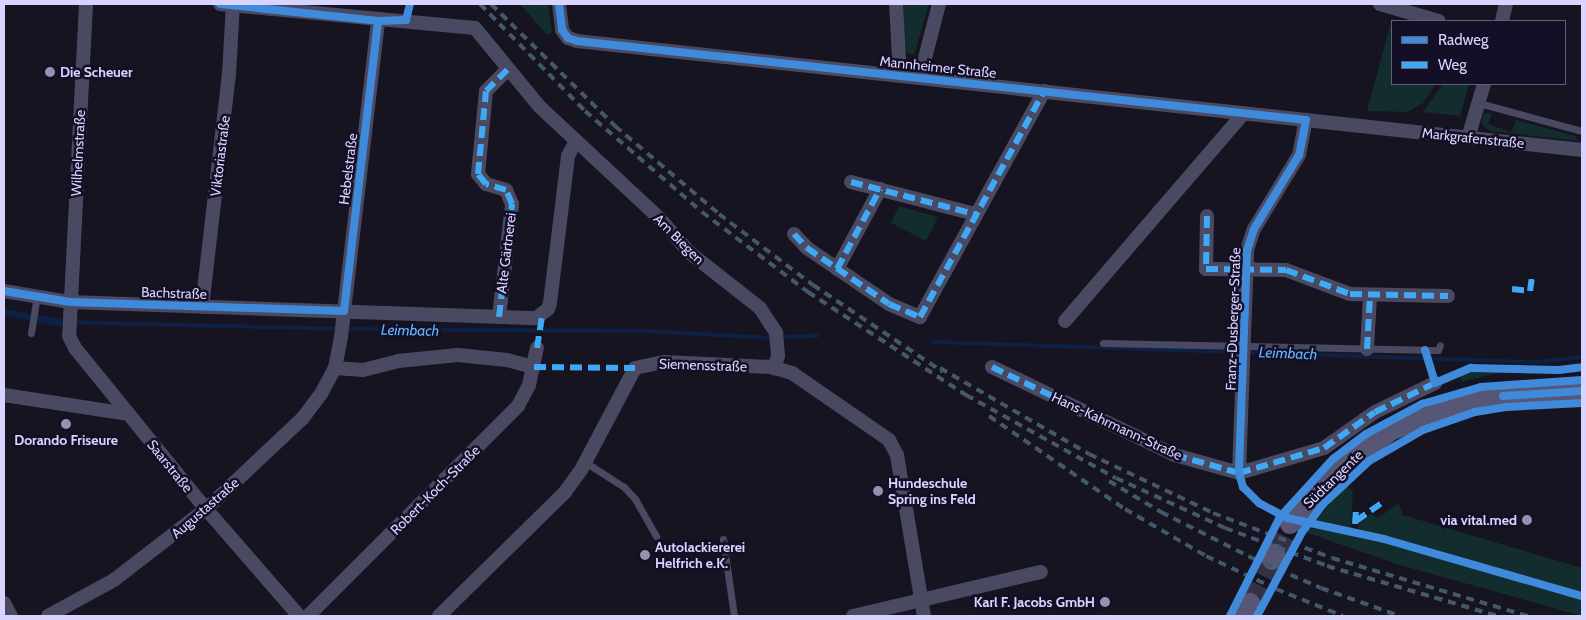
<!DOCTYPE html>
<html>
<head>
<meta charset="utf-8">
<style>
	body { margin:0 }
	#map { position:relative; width:1586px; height:620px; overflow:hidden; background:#161421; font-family:Cabin,sans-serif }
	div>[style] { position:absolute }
	.green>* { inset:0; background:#132c2d }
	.water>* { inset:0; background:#0d2144 }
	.stream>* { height:4px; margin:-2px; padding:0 2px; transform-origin:2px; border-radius:2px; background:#0d2144 }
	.secondary-tunnel>* { height:20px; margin-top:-10px; transform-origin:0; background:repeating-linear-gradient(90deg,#333142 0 20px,transparent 0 30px) }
	.service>* { height:7px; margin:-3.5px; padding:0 3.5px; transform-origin:3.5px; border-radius:3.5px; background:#4a4962 }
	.minor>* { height:14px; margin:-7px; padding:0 7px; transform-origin:7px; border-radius:7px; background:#4a4962 }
	.secondary>* { height:20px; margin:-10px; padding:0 10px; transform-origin:10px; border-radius:10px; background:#575674 }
	.rail>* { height:4px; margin-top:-2px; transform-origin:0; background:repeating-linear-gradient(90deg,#43596b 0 8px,transparent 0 14px) }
	.quiet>* { height:6px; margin-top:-3px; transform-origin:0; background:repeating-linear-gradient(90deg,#3fa9f5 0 12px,transparent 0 18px) }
	.cycleway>* { height:8px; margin:-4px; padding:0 4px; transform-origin:4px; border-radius:4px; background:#408adc }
	.dots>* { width:14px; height:14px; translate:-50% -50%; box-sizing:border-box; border:2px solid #130f26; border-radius:50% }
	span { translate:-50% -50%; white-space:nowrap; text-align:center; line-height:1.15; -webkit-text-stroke:5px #130f26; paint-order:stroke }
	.street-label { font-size:14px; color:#d9d4ff }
	.poi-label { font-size:14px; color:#d9d4ff; font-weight:700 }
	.left { translate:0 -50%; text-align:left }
	.right { translate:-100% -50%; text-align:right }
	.water-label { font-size:15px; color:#62b6ff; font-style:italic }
	.frame { position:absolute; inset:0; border:5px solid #d9d4ff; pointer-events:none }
	.legend { position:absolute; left:1391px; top:20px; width:175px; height:65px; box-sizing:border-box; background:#130f26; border:1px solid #625e7d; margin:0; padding:6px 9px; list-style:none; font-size:15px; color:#d9d4ff }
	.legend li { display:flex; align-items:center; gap:10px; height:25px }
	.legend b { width:25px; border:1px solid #625e7d }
</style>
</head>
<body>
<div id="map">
	<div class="green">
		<i style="clip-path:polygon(520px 4px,548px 4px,552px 32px,547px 35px)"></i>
		<i style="clip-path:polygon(903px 4px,929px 4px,914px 55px,906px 52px)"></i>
		<i style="clip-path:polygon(1392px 19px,1398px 21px,1392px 21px,1392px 84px,1436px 84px,1423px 103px,1408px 112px,1367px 111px)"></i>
		<i style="clip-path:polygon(1443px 84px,1469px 84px,1460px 116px,1423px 112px)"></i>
		<i style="clip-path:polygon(1484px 113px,1492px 113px,1488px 124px,1511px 132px,1516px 120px,1575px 136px,1579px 141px,1489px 131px,1481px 123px)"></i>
		<i style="clip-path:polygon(899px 206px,938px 217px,926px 241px,891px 223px)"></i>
		<i style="clip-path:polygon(1474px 370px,1509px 370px,1462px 382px,1459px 373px)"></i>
		<i style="clip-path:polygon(1349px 487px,1353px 492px,1351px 528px,1316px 520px,1343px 488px)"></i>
		<i style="clip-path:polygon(1399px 503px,1403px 515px,1582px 568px,1582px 594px,1358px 529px,1359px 524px,1371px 514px,1378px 518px)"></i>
		<i style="clip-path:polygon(1319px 528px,1366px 537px,1582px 600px,1582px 616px,1400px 565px,1296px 529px)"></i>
	</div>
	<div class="water">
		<i style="clip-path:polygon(4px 309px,61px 319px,61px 327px,4px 315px)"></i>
	</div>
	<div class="stream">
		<i style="left:58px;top:322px;width:280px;rotate:1.4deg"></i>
		<i style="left:345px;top:329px;width:300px;rotate:0.4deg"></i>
		<i style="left:645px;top:331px;width:128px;rotate:3.1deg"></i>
		<i style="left:780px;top:337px;width:37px;rotate:-2deg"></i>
		<i style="left:933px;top:342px;width:602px;rotate:1.9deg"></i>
		<i style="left:1535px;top:362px;width:47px;rotate:-6.1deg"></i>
	</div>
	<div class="secondary-tunnel">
		<i style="left:1275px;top:554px;width:34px;rotate:-63deg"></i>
		<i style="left:1250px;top:603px;width:48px;rotate:-62.9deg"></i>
	</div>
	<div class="service">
		<i style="left:1479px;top:103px;width:107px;rotate:15.2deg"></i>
		<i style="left:31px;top:333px;width:36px;rotate:-81deg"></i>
		<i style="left:1103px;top:343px;width:322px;rotate:1.2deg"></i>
		<i style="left:1425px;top:350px;width:13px"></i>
		<i style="left:1438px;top:350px;width:5px;rotate:-68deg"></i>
		<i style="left:585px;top:462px;width:46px;rotate:32.7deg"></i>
		<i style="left:624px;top:487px;width:16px;rotate:47deg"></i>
		<i style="left:635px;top:499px;width:43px;rotate:60.4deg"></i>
		<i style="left:723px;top:539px;width:78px;rotate:81.9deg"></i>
	</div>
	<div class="minor">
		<i style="left:86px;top:4px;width:332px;rotate:92.9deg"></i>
		<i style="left:69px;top:336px;width:13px;rotate:63deg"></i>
		<i style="left:75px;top:348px;width:208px;rotate:50.9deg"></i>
		<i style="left:206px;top:509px;width:142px;rotate:49deg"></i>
		<i style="left:220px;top:4px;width:256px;rotate:5.4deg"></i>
		<i style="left:475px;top:28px;width:102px;rotate:50.6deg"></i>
		<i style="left:540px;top:107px;width:163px;rotate:43deg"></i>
		<i style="left:659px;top:218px;width:47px;rotate:48.5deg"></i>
		<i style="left:690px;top:253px;width:89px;rotate:38.2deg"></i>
		<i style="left:760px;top:308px;width:30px;rotate:57deg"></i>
		<i style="left:776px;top:333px;width:23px;rotate:85deg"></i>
		<i style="left:778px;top:356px;width:13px;rotate:108deg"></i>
		<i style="left:559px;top:4px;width:26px;rotate:83deg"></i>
		<i style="left:562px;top:30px;width:10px;rotate:53deg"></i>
		<i style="left:568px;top:38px;width:9px;rotate:18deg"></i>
		<i style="left:577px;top:41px;width:1011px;rotate:6.19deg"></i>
		<i style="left:896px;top:4px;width:71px;rotate:86.8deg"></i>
		<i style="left:1380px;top:4px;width:61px;rotate:16.1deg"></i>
		<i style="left:1502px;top:21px;width:17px;rotate:-77deg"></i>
		<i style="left:920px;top:77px;width:75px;rotate:-75.4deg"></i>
		<i style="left:1468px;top:138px;width:56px;rotate:-73.5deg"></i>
		<i style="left:851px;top:182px;width:128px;rotate:14.5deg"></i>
		<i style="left:1207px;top:216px;width:53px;rotate:91.1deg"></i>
		<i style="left:1206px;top:269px;width:80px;rotate:0.7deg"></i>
		<i style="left:1286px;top:270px;width:68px;rotate:20.6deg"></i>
		<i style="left:1350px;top:294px;width:98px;rotate:1.2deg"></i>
		<i style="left:794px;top:234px;width:19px;rotate:47deg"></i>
		<i style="left:807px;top:248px;width:99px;rotate:34.3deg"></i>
		<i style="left:889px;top:304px;width:34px;rotate:23deg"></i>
		<i style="left:920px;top:317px;width:258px;rotate:-61.2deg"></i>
		<i style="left:837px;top:269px;width:91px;rotate:-61.7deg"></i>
		<i style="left:4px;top:291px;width:67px;rotate:9.5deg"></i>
		<i style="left:70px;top:302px;width:466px;rotate:2deg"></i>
		<i style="left:536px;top:318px;width:15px;rotate:-37deg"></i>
		<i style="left:548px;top:309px;width:6px;rotate:-72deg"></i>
		<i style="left:550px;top:303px;width:148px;rotate:-83deg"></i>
		<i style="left:568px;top:156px;width:17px;rotate:-62deg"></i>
		<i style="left:202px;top:307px;width:234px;rotate:-83.4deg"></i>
		<i style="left:229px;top:75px;width:71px;rotate:-86.8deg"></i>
		<i style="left:499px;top:317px;width:114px;rotate:-83.4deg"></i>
		<i style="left:512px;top:204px;width:15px;rotate:-113deg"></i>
		<i style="left:506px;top:190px;width:21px;rotate:-163deg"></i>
		<i style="left:486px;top:184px;width:13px;rotate:-129deg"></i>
		<i style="left:478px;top:174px;width:83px;rotate:-84.5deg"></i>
		<i style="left:486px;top:91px;width:31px;rotate:-45deg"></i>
		<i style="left:1065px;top:321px;width:274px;rotate:-49.3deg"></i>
		<i style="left:1367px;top:349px;width:54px;rotate:-86.8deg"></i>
		<i style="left:992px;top:367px;width:203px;rotate:25.7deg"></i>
		<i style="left:1175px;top:455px;width:66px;rotate:15.7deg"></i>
		<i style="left:1239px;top:473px;width:89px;rotate:-16.4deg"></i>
		<i style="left:1324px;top:448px;width:62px;rotate:-35.2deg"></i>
		<i style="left:1375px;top:412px;width:67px;rotate:-25.8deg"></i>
		<i style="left:335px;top:368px;width:32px;rotate:-79deg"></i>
		<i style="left:341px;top:337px;width:318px;rotate:-83.3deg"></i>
		<i style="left:4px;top:395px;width:125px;rotate:8.7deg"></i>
		<i style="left:1239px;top:473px;width:223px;rotate:-87.9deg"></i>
		<i style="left:1247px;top:250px;width:22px;rotate:-72deg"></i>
		<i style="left:1254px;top:229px;width:87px;rotate:-58.7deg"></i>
		<i style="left:1299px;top:155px;width:36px;rotate:-79deg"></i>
		<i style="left:4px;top:603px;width:15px;rotate:62deg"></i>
		<i style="left:48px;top:616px;width:75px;rotate:-28.6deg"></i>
		<i style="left:114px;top:580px;width:116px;rotate:-37.7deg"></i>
		<i style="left:206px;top:509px;width:132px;rotate:-43.2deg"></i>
		<i style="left:302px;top:419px;width:31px;rotate:-53deg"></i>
		<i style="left:321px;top:394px;width:30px;rotate:-62deg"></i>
		<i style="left:335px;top:368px;width:28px;rotate:4deg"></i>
		<i style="left:363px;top:370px;width:36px;rotate:-14deg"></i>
		<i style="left:398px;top:361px;width:60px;rotate:-5.7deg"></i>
		<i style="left:458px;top:355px;width:49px;rotate:5.8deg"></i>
		<i style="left:507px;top:360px;width:28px;rotate:15deg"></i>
		<i style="left:308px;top:616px;width:297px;rotate:-45deg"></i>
		<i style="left:518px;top:406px;width:24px;rotate:-62deg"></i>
		<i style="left:529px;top:385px;width:38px;rotate:-78deg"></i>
		<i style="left:439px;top:616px;width:177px;rotate:-44.5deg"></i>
		<i style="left:565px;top:492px;width:27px;rotate:-54deg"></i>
		<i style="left:581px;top:470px;width:115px;rotate:-62.1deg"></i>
		<i style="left:635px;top:368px;width:30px;rotate:-12deg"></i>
		<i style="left:664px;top:362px;width:107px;rotate:2.7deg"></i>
		<i style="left:771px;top:367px;width:22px;rotate:16deg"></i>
		<i style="left:792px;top:373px;width:118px;rotate:34.6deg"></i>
		<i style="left:889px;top:440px;width:17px;rotate:62deg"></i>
		<i style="left:897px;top:455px;width:163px;rotate:80.5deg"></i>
		<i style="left:853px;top:616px;width:193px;rotate:-13.2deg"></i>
	</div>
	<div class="secondary">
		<i style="left:1290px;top:524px;width:76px;rotate:-47.7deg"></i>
		<i style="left:1341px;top:468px;width:64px;rotate:-36.7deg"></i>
		<i style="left:1392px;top:430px;width:85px;rotate:-19.9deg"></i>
		<i style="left:1472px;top:401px;width:110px;rotate:-5.2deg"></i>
		<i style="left:1272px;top:560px;width:7px;rotate:-63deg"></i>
		<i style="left:1243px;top:616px;width:15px;rotate:-62deg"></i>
	</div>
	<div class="rail">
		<i style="left:480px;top:4px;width:150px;rotate:45.5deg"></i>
		<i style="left:585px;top:111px;width:155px;rotate:40.8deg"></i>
		<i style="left:702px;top:212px;width:133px;rotate:37deg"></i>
		<i style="left:808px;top:292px;width:189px;rotate:33.1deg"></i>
		<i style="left:966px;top:395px;width:171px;rotate:29deg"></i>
		<i style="left:1116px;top:478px;width:120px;rotate:24.6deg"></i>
		<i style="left:1225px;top:528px;width:109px;rotate:20.4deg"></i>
		<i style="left:1327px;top:566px;width:178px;rotate:16.3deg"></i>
		<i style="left:491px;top:4px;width:174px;rotate:44.5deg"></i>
		<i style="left:615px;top:126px;width:136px;rotate:40.2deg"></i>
		<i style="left:719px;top:214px;width:118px;rotate:37.1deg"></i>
		<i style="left:813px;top:285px;width:156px;rotate:33.8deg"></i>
		<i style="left:940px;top:368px;width:172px;rotate:30deg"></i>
		<i style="left:1089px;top:454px;width:137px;rotate:25.4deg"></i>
		<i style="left:1213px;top:513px;width:127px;rotate:20.7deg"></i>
		<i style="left:1332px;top:558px;width:204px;rotate:16.5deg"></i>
		<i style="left:989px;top:416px;width:165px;rotate:34.4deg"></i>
		<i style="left:1125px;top:509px;width:94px;rotate:30.1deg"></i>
		<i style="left:1206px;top:556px;width:77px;rotate:25.2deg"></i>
		<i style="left:1276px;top:589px;width:72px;rotate:21.9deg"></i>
		<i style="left:1109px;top:481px;width:61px;rotate:30.8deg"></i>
		<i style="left:1161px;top:512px;width:102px;rotate:26.8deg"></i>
		<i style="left:1252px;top:558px;width:75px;rotate:23.5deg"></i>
		<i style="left:1321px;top:588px;width:84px;rotate:19.5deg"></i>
	</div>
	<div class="quiet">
		<i style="left:1581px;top:130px;width:1px"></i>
		<i style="left:851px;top:182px;width:128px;rotate:14.5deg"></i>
		<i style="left:1207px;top:216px;width:53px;rotate:91.1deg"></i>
		<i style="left:1206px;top:269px;width:80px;rotate:0.7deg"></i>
		<i style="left:1286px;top:270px;width:68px;rotate:20.6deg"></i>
		<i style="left:1350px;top:294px;width:98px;rotate:1.2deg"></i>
		<i style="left:794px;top:234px;width:19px;rotate:47deg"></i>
		<i style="left:807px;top:248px;width:99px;rotate:34.3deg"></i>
		<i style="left:889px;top:304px;width:34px;rotate:23deg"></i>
		<i style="left:920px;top:317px;width:258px;rotate:-61.2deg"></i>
		<i style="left:837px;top:269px;width:91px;rotate:-61.7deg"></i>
		<i style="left:1512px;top:289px;width:18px;rotate:6deg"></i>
		<i style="left:1530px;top:291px;width:15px;rotate:-82deg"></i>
		<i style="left:499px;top:317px;width:114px;rotate:-83.4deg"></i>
		<i style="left:512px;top:204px;width:15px;rotate:-113deg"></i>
		<i style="left:506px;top:190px;width:21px;rotate:-163deg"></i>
		<i style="left:486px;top:184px;width:13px;rotate:-129deg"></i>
		<i style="left:478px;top:174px;width:83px;rotate:-84.5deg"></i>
		<i style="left:486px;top:91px;width:31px;rotate:-45deg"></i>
		<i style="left:537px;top:348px;width:33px;rotate:-81deg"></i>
		<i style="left:1367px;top:349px;width:54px;rotate:-86.8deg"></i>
		<i style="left:534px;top:367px;width:101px;rotate:0.6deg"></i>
		<i style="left:992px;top:367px;width:203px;rotate:25.7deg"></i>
		<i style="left:1175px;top:455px;width:66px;rotate:15.7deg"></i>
		<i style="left:1239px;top:473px;width:89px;rotate:-16.4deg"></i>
		<i style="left:1324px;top:448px;width:62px;rotate:-35.2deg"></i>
		<i style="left:1375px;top:412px;width:67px;rotate:-25.8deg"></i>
		<i style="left:1356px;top:521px;width:32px;rotate:-35deg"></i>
		<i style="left:1355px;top:524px;width:15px;rotate:-86deg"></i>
	</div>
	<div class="cycleway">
		<i style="left:220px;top:4px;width:159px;rotate:6.1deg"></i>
		<i style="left:378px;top:21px;width:28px;rotate:-2deg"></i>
		<i style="left:406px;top:20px;width:16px;rotate:-76deg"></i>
		<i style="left:559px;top:4px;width:26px;rotate:83deg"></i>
		<i style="left:562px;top:30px;width:10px;rotate:53deg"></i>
		<i style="left:568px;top:38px;width:9px;rotate:18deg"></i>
		<i style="left:577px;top:41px;width:733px;rotate:6.18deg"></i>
		<i style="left:1306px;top:120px;width:36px;rotate:101deg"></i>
		<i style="left:1299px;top:155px;width:87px;rotate:121.3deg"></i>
		<i style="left:1254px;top:229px;width:22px;rotate:108deg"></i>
		<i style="left:1247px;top:250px;width:223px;rotate:92.1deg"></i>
		<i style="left:1239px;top:473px;width:15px;rotate:74deg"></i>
		<i style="left:1243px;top:487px;width:23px;rotate:45deg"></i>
		<i style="left:1259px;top:503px;width:32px;rotate:28deg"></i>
		<i style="left:1287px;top:518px;width:99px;rotate:12.2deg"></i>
		<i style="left:1384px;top:539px;width:206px;rotate:16.1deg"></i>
		<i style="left:4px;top:291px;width:67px;rotate:9.5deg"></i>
		<i style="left:70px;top:302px;width:274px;rotate:1.9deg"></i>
		<i style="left:344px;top:311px;width:292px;rotate:-83.3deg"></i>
		<i style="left:1425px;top:350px;width:34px;rotate:73deg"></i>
		<i style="left:1435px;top:383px;width:39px;rotate:-23deg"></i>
		<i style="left:1471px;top:368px;width:88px;rotate:1.3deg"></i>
		<i style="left:1559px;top:370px;width:23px;rotate:-7deg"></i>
		<i style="left:1503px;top:396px;width:79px;rotate:-3.6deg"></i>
		<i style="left:1230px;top:616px;width:111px;rotate:-63.2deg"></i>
		<i style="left:1280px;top:517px;width:79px;rotate:-47.6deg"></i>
		<i style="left:1333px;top:459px;width:41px;rotate:-37.1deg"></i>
		<i style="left:1366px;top:434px;width:64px;rotate:-28.2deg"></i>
		<i style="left:1422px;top:404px;width:61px;rotate:-16.1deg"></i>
		<i style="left:1481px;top:387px;width:101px;rotate:-4deg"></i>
		<i style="left:1257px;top:616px;width:95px;rotate:-61.8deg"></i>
		<i style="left:1302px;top:532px;width:34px;rotate:-53deg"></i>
		<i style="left:1322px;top:505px;width:64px;rotate:-43.1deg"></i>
		<i style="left:1369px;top:461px;width:62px;rotate:-29.9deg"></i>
		<i style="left:1423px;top:430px;width:55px;rotate:-19.1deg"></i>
		<i style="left:1475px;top:412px;width:31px;rotate:-9deg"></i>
		<i style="left:1506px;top:407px;width:76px;rotate:-3deg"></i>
	</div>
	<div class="dots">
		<i style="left:50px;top:72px;background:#9591b1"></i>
		<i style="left:66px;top:424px;background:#9591b1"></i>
		<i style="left:878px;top:491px;background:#9591b1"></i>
		<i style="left:1527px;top:520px;background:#9591b1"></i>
		<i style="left:645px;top:555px;background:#9591b1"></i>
		<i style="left:1105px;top:602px;background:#9591b1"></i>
	</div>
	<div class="street-label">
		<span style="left:938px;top:67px;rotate:6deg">Mannheimer Straße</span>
		<span style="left:1473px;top:138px;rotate:6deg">Markgrafenstraße</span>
		<span style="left:78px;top:153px;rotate:-87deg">Wilhelmstraße</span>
		<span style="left:220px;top:156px;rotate:-83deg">Viktoriastraße</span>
		<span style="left:348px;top:169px;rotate:-83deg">Hebelstraße</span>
		<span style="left:679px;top:239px;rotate:45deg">Am Biegen</span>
		<span style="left:506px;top:253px;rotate:-83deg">Alte Gärtnerei</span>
		<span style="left:174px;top:293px;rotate:2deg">Bachstraße</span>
		<span style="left:1233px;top:319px;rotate:-88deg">Franz-Dusberger-Straße</span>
		<span style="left:703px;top:365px;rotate:2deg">Siemensstraße</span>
		<span style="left:1117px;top:426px;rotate:25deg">Hans-Kahrmann-Straße</span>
		<span style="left:170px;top:466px;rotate:51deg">Saarstraße</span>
		<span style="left:1333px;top:479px;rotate:-44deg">Südtangente</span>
		<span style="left:435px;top:490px;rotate:-45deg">Robert-Koch-Straße</span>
		<span style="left:205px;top:508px;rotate:-41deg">Augustastraße</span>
	</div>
	<div class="poi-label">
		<span class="left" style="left:60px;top:72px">Die Scheuer</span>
		<span style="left:66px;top:440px">Dorando Friseure</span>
		<span class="left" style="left:888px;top:491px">Hundeschule<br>Spring ins Feld</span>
		<span class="right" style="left:1517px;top:520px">via vital.med</span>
		<span class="left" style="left:655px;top:555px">Autolackiererei<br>Helfrich e.K.</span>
		<span class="right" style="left:1095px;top:602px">Karl F. Jacobs GmbH</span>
	</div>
	<div class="water-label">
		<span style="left:410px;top:331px;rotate:1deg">Leimbach</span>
		<span style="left:1288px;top:354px;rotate:2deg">Leimbach</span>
	</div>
	<div class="frame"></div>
	<ul class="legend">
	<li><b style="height:6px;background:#408adc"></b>Radweg</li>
	<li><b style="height:6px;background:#3fa9f5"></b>Weg</li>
	</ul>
</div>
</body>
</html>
